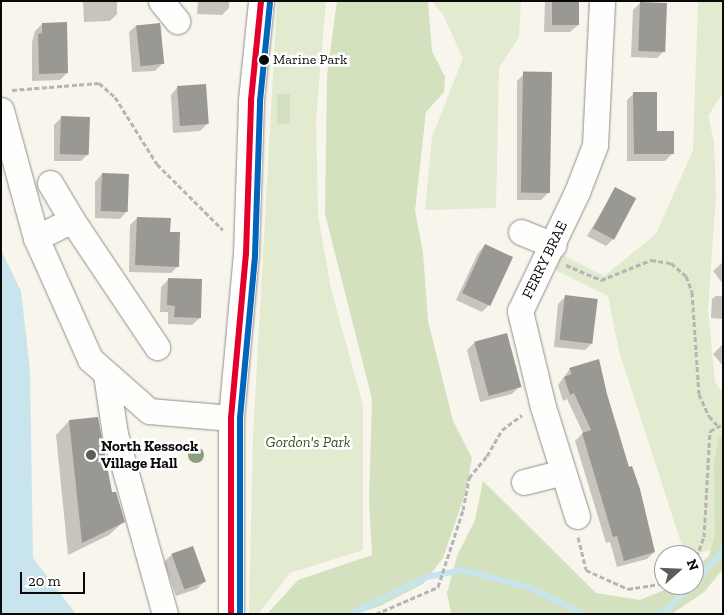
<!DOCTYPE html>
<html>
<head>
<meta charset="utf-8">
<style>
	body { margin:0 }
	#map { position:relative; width:724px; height:615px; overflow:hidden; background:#f8f5ed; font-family:"Zilla Slab",serif }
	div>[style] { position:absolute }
	.green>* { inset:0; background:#e2ead0 }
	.forest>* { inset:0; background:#d4e1bf; transform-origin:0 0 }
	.water>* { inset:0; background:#c8e4ed }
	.shadow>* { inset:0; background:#0003 }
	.stream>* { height:6px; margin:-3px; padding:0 3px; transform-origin:3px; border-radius:3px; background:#c8e4ed }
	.building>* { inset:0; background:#9a9893; transform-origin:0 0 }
	.path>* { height:3px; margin-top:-1.5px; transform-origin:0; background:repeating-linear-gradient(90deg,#b6b5b4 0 5px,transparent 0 7.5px) }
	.roads { filter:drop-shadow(0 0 1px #918f8c) drop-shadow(0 0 1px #918f8c) }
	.minor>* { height:25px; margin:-12.5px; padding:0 12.5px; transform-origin:12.5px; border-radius:12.5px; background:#fefefc }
	.bus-1>* { height:6px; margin:-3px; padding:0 3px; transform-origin:3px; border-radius:3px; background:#e4002b }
	.bus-2>* { height:6px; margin:-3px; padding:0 3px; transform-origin:3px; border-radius:3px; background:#0065bd }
	.trees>* { width:16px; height:16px; margin:-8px; border-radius:50%; background:#8b9e7e }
	.dots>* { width:14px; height:14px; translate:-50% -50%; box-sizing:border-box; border:2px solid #fff; border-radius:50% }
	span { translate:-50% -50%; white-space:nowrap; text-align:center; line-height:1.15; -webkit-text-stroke:5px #fff; paint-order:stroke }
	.bus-label { font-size:14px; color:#090909 }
	.left { translate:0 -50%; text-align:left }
	.street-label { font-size:15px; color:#090909 }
	.park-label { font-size:15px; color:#325724; font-style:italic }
	.poi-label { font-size:15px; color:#090909; font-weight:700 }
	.frame { position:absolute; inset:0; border:2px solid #090909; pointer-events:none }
	.north { position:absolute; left:654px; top:545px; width:50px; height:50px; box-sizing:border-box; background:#fff; border:1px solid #9d9d9d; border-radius:50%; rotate:70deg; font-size:14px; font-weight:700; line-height:20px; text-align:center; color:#090909 }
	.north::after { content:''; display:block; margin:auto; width:18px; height:22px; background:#5d5c59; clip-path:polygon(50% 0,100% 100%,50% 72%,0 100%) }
	.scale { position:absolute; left:20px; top:572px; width:65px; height:22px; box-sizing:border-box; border:2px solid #090909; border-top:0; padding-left:6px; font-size:15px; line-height:18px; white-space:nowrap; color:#090909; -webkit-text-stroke:4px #fff; paint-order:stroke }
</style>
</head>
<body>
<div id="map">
	<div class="green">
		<i style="clip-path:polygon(277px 1px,326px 1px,316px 119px,318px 215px,331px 289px,363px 405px,363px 550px,290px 573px,258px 614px,249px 614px,253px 436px)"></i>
		<i style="clip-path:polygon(432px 1px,521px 1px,519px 37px,499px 68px,496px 208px,425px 210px,432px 137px,463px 58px,443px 15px)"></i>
		<i style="clip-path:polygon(698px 1px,723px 1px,723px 93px,708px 116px,714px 141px,716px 195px,708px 309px,715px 382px,723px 393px,723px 548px,685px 555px,619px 351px,608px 296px,553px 269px,563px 255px,604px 276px,656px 234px,693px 150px)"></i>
	</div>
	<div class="forest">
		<i style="clip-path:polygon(337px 1px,428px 1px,432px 51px,445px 77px,444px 92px,426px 112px,415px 211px,423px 252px,428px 321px,453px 421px,472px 458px,466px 491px,443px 558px,423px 584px,380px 606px,356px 614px,267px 614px,298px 580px,372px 555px,369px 501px,372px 399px,325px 214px,327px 75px)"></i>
		<i style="left:277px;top:94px;width:13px;height:30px"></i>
		<i style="clip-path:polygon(719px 437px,723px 438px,723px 569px,704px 592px,672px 614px,451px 614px,447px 593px,457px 556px,475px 520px,483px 481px,596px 593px,640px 600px,676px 585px,694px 585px,694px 569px,709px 556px,715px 534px,714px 463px)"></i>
	</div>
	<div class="water">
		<i style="clip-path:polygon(1px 250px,21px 291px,30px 370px,33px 558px,76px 614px,1px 614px)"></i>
	</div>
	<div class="shadow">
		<i style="clip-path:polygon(83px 1px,117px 1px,117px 14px,110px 21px,84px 22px)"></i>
		<i style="clip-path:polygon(198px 1px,229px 1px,229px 8px,222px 15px,197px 14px)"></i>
		<i style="clip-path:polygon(545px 1px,578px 1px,578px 25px,570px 32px,544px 32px)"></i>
		<i style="clip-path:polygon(640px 3px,664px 51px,657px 58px,631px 57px,633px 10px)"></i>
		<i style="clip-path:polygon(42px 24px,67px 73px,60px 80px,32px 81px,32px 42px,35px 31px)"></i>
		<i style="clip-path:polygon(137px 25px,161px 26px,163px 63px,155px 71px,132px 72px,129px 32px)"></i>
		<i style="clip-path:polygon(524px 74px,548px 193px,541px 200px,517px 200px,517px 81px)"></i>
		<i style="clip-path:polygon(178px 87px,207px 124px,200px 131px,173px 133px,171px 95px)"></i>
		<i style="clip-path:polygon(634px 93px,656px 132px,673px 153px,665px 161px,627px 161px,627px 100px)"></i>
		<i style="clip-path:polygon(62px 117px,88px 154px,81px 161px,54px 161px,54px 125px)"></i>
		<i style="clip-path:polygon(102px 174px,127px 211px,120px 219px,95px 218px,95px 182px)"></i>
		<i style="clip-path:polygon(616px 188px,613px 239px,606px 246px,587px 236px)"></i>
		<i style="clip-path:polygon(137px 218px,169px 233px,178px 266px,171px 273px,129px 272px,130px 225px)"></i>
		<i style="clip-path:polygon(485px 245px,489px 305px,482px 312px,456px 300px,478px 253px)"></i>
		<i style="clip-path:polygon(723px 262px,723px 284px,713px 271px)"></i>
		<i style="clip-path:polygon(168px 280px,200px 318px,192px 325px,168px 324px,168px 312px,160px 312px,161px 287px)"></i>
		<i style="clip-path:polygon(566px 296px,592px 343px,585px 350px,554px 347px,558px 304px)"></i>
		<i style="clip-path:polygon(716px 296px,723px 296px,723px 319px,711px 318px,712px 299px)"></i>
		<i style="clip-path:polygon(474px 343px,519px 387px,512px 394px,480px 402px,467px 350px)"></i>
		<i style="clip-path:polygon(723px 344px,723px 366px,713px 354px)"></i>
		<i style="clip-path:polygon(570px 369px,605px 395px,654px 552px,647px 559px,617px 567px,610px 542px,606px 543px,575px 441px,583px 433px,567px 399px,563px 401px,558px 385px)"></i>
		<i style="clip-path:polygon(69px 421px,111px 493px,123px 522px,109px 535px,68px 555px,56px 435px)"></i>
		<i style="clip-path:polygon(171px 555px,204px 582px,197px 589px,176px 596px,164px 562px)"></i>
	</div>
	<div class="stream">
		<i style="left:694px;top:582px;width:42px;rotate:-46.9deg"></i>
		<i style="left:351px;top:614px;width:85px;rotate:-26deg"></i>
		<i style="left:427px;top:577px;width:36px;rotate:-11deg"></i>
		<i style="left:462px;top:570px;width:71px;rotate:14.6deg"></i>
		<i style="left:531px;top:588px;width:58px;rotate:26.6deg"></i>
		<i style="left:658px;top:614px;width:9px;rotate:-21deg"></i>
		<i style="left:666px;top:611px;width:37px;rotate:-45deg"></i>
	</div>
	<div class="building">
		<i style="left:552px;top:1px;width:27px;height:24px"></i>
		<i style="left:640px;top:2px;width:27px;height:49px;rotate:2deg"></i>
		<i style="clip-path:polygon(67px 22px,68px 73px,39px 74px,38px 34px,42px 33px,42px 23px)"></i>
		<i style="left:160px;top:23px;width:41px;height:24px;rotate:84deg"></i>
		<i style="left:552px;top:72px;width:121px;height:29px;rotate:91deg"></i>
		<i style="left:206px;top:84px;width:40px;height:29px;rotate:86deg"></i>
		<i style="clip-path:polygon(633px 92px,657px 92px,657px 131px,674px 131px,674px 154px,634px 154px)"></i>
		<i style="left:61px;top:116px;width:29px;height:38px;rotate:2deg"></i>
		<i style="left:102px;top:173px;width:27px;height:38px;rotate:2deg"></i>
		<i style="left:615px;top:187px;width:24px;height:47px;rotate:28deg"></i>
		<i style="clip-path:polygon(137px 217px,171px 218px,170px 232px,180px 232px,179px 267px,135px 265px)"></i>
		<i style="left:485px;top:244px;width:31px;height:54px;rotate:25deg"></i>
		<i style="clip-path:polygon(168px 278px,202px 279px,201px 318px,174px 317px,175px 306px,167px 305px)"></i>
		<i style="left:565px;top:295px;width:33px;height:45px;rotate:7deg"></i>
		<i style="left:507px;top:333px;width:56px;height:34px;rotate:75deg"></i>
		<i style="clip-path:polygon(599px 359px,607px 394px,629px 467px,632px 466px,640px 489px,655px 552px,624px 561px,617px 536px,613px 537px,582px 433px,591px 430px,574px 393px,570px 395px,564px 377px,572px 374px,569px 368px)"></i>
		<i style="clip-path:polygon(98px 417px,112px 492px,116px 492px,125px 522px,82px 543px,69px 420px)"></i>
		<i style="left:193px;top:546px;width:38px;height:23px;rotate:70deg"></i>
	</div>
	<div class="path">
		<i style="left:12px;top:90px;width:87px;rotate:-4.6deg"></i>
		<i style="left:99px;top:83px;width:21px;rotate:41deg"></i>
		<i style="left:115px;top:97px;width:79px;rotate:57.9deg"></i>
		<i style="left:157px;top:164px;width:93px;rotate:45deg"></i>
		<i style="left:566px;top:265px;width:38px;rotate:23deg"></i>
		<i style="left:601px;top:280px;width:54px;rotate:-21.8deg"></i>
		<i style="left:651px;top:260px;width:20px;rotate:9deg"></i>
		<i style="left:671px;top:263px;width:20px;rotate:41deg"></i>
		<i style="left:686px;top:276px;width:17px;rotate:69deg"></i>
		<i style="left:692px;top:292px;width:102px;rotate:86.1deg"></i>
		<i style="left:699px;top:394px;width:24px;rotate:66deg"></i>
		<i style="left:709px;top:416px;width:12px;rotate:48deg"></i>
		<i style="left:578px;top:537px;width:34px;rotate:76deg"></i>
		<i style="left:586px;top:570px;width:46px;rotate:24.3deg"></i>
		<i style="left:628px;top:589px;width:36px;rotate:-9deg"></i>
		<i style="left:694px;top:564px;width:29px;rotate:-70deg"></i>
		<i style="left:704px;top:537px;width:106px;rotate:-86.8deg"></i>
		<i style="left:710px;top:431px;width:15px;rotate:-28deg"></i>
		<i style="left:376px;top:614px;width:68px;rotate:-23.5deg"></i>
		<i style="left:438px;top:587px;width:81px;rotate:-72deg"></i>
		<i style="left:463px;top:510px;width:33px;rotate:-79deg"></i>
		<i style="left:469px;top:478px;width:28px;rotate:-51deg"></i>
		<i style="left:487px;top:456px;width:30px;rotate:-60deg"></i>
		<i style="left:502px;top:430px;width:25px;rotate:-37deg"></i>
	</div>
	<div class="roads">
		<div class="minor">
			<i style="left:161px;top:1px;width:26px;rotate:51deg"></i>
			<i style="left:1px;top:110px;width:133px;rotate:74.7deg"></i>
			<i style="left:36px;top:238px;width:133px;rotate:65.9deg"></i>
			<i style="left:90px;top:359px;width:79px;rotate:41.4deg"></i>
			<i style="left:149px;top:411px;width:82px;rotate:4.9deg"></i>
			<i style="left:72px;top:220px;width:153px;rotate:56.2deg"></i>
			<i style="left:521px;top:232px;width:35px;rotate:22deg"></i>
			<i style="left:36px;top:238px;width:40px;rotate:-26.6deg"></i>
			<i style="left:72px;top:220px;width:43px;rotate:-120.7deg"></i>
			<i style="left:106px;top:374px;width:61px;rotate:81.5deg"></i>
			<i style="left:115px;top:434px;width:187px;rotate:74.5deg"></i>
			<i style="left:524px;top:482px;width:40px;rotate:-14.4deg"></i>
			<i style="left:577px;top:516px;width:114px;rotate:-107.3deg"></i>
			<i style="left:543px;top:407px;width:99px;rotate:-103.5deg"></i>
			<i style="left:520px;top:311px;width:132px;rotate:-64.4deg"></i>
			<i style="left:577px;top:192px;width:50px;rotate:-69deg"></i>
			<i style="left:595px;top:145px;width:144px;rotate:-87.2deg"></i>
			<i style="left:231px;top:614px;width:196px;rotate:-90deg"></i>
			<i style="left:231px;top:418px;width:165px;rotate:-84.8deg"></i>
			<i style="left:246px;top:254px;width:154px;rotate:-88.1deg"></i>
			<i style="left:251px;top:100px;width:100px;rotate:-84.2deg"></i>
		</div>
	</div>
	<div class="bus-1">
		<i style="left:231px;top:614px;width:196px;rotate:-90deg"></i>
		<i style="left:231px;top:418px;width:165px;rotate:-84.8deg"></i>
		<i style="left:246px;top:254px;width:154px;rotate:-88.1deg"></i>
		<i style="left:251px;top:100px;width:100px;rotate:-84.2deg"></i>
	</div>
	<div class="bus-2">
		<i style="left:240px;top:614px;width:196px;rotate:-90deg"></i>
		<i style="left:240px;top:418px;width:164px;rotate:-84.7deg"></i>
		<i style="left:255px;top:255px;width:154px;rotate:-88.1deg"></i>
		<i style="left:260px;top:101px;width:100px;rotate:-84.2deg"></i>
	</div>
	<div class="trees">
		<i style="left:196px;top:455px"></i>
	</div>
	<div class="dots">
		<i style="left:264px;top:60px;background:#090909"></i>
		<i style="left:91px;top:455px;background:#5d5c59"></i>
	</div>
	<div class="bus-label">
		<span class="left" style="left:273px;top:60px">Marine Park</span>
	</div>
	<div class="street-label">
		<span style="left:545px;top:260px;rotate:-64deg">FERRY BRAE</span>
	</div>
	<div class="park-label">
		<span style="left:308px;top:443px">Gordon's Park</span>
	</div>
	<div class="poi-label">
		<span class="left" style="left:101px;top:455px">North Kessock<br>Village Hall</span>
	</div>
	<div class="frame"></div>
	<div class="north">N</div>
	<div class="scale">20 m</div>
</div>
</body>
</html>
